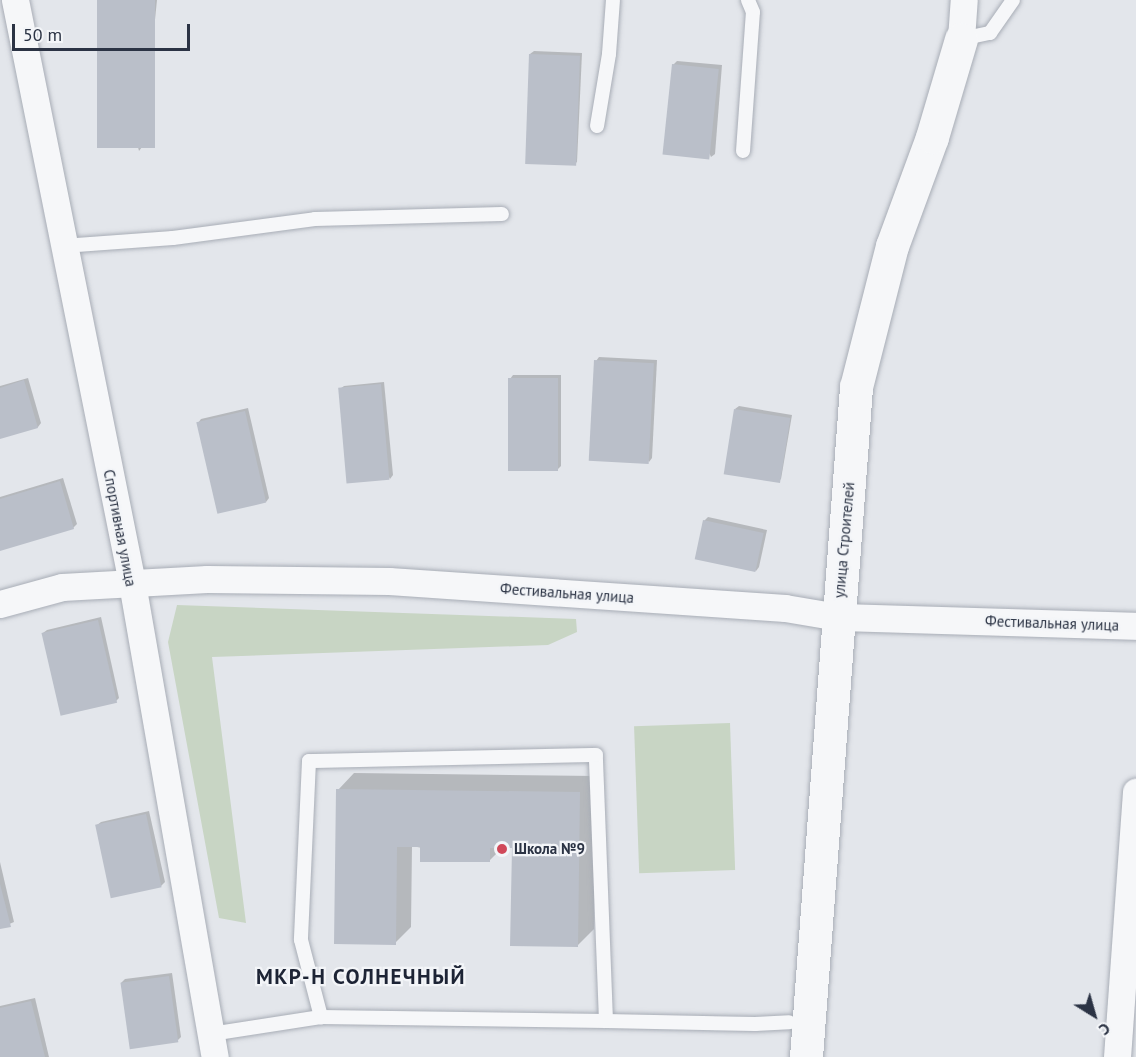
<!DOCTYPE html>
<html>
<head>
<meta charset="utf-8">
<style>
	body { margin:0 }
	#map { position:relative; width:1136px; height:1057px; overflow:hidden; background:#e3e6eb; font-family:"PT Sans",sans-serif }
	div>[style] { position:absolute }
	.green>* { inset:0; background:#c8d5c4; transform-origin:0 0 }
	.shadow>* { inset:0; background:#0003 }
	.building>* { inset:0; background:#babfc9; transform-origin:0 0 }
	.roads { filter:drop-shadow(0 0 2px #a8adb6) drop-shadow(0 0 2px #a8adb6) }
	.service>* { height:14px; margin:-7px; padding:0 7px; transform-origin:7px; border-radius:7px; background:#f6f7f9 }
	.minor>* { height:27px; margin:-13.5px; padding:0 13.5px; transform-origin:13.5px; border-radius:13.5px; background:#f6f7f9 }
	.tertiary>* { height:33px; margin:-16.5px; padding:0 16.5px; transform-origin:16.5px; border-radius:16.5px; background:#f6f7f9 }
	.dots>* { width:16px; height:16px; translate:-50% -50%; box-sizing:border-box; border:3px solid #f3f5f8; border-radius:50% }
	span { translate:-50% -50%; white-space:nowrap; text-align:center; line-height:1.15; -webkit-text-stroke:4.5px #f3f5f8; paint-order:stroke }
	.street-label { font-size:15px; color:#2b3344 }
	.poi-label { font-size:15px; color:#2b3344; font-weight:700 }
	.left { translate:0 -50%; text-align:left }
	.district-label { font-size:21px; color:#1d2435; font-weight:700; letter-spacing:1.5px }
	.north { position:absolute; left:1064px; top:985px; width:60px; height:60px; -webkit-text-stroke:4px #f3f5f8; paint-order:stroke; rotate:143deg; font-size:16px; font-weight:700; line-height:24px; text-align:center; color:#2b3344 }
	.north::after { content:''; display:block; margin:auto; width:21px; height:27px; background:#2b3344; clip-path:polygon(50% 0,100% 100%,50% 72%,0 100%) }
	.scale { position:absolute; left:12px; top:24px; width:178px; height:27px; box-sizing:border-box; border:3px solid #2b3344; border-top:0; padding-left:8px; font-size:18px; line-height:21px; white-space:nowrap; color:#2b3344; -webkit-text-stroke:4px #f3f5f8; paint-order:stroke }
</style>
</head>
<body>
<div id="map">
	<div class="green">
		<i style="clip-path:polygon(177px 605px,576px 619px,577px 632px,548px 645px,212px 657px,246px 923px,219px 918px,168px 642px)"></i>
		<i style="left:730px;top:723px;width:147px;height:96px;rotate:88deg"></i>
	</div>
	<div class="shadow">
		<i style="clip-path:polygon(99px 0,157px 0,142px 147px,139px 151px)"></i>
		<i style="clip-path:polygon(534px 51px,582px 53px,577px 162px,573px 165px,530px 54px)"></i>
		<i style="clip-path:polygon(677px 61px,722px 65px,715px 154px,711px 157px,673px 65px)"></i>
		<i style="clip-path:polygon(599px 357px,657px 360px,652px 458px,649px 462px,596px 361px)"></i>
		<i style="clip-path:polygon(513px 375px,561px 375px,561px 466px,557px 470px,510px 379px)"></i>
		<i style="clip-path:polygon(28px 378px,41px 423px,38px 427px,0 438px,0 386px)"></i>
		<i style="clip-path:polygon(384px 382px,393px 475px,390px 479px,340px 389px,344px 386px)"></i>
		<i style="clip-path:polygon(739px 406px,792px 415px,781px 479px,777px 482px,735px 409px)"></i>
		<i style="clip-path:polygon(248px 408px,269px 498px,266px 502px,198px 423px,201px 419px)"></i>
		<i style="clip-path:polygon(63px 478px,77px 524px,73px 528px,0 550px,0 497px)"></i>
		<i style="clip-path:polygon(708px 517px,767px 530px,759px 567px,756px 571px,704px 521px)"></i>
		<i style="clip-path:polygon(101px 617px,119px 698px,116px 701px,43px 633px,47px 630px)"></i>
		<i style="clip-path:polygon(354px 773px,596px 776px,594px 929px,578px 945px,513px 847px,503px 847px,489px 861px,412px 846px,411px 927px,395px 943px,338px 790px)"></i>
		<i style="clip-path:polygon(149px 811px,165px 882px,161px 886px,97px 825px,101px 822px)"></i>
		<i style="clip-path:polygon(0 862px,14px 922px,0 928px)"></i>
		<i style="clip-path:polygon(172px 973px,181px 1037px,177px 1041px,121px 983px,125px 979px)"></i>
		<i style="clip-path:polygon(35px 998px,49px 1057px,0 1057px,0 1006px)"></i>
	</div>
	<div class="building">
		<i style="left:97px;top:0;width:58px;height:148px"></i>
		<i style="left:529px;top:54px;width:51px;height:110px;rotate:2deg"></i>
		<i style="left:672px;top:64px;width:47px;height:91px;rotate:6deg"></i>
		<i style="left:594px;top:360px;width:60px;height:101px;rotate:3deg"></i>
		<i style="left:508px;top:378px;width:50px;height:93px"></i>
		<i style="clip-path:polygon(24px 380px,38px 428px,0 439px,0 388px)"></i>
		<i style="left:381px;top:384px;width:96px;height:43px;rotate:85deg"></i>
		<i style="left:734px;top:409px;width:57px;height:66px;rotate:9deg"></i>
		<i style="left:245px;top:411px;width:94px;height:50px;rotate:77deg"></i>
		<i style="clip-path:polygon(60px 481px,74px 529px,0 551px,0 499px)"></i>
		<i style="left:703px;top:520px;width:62px;height:40px;rotate:12deg"></i>
		<i style="left:98px;top:620px;width:85px;height:58px;rotate:77deg"></i>
		<i style="clip-path:polygon(336px 789px,580px 792px,578px 947px,510px 946px,512px 848px,490px 848px,490px 862px,420px 862px,420px 847px,397px 847px,396px 945px,334px 944px)"></i>
		<i style="left:146px;top:814px;width:75px;height:52px;rotate:78deg"></i>
		<i style="clip-path:polygon(0 884px,11px 927px,0 929px)"></i>
		<i style="left:169px;top:976px;width:67px;height:49px;rotate:82deg"></i>
		<i style="clip-path:polygon(31px 1001px,45px 1057px,0 1057px,0 1008px)"></i>
	</div>
	<div class="roads">
		<div class="service">
			<i style="left:961px;top:39px;width:30px;rotate:-12deg"></i>
			<i style="left:990px;top:33px;width:40px;rotate:-55.1deg"></i>
			<i style="left:597px;top:126px;width:73px;rotate:-80.5deg"></i>
			<i style="left:609px;top:54px;width:54px;rotate:-85.8deg"></i>
			<i style="left:743px;top:151px;width:139px;rotate:-85.9deg"></i>
			<i style="left:753px;top:12px;width:13px;rotate:-113deg"></i>
			<i style="left:63px;top:246px;width:110px;rotate:-4.2deg"></i>
			<i style="left:173px;top:238px;width:143px;rotate:-7.6deg"></i>
			<i style="left:315px;top:219px;width:187px;rotate:-1.5deg"></i>
			<i style="left:606px;top:1021px;width:266px;rotate:-92.2deg"></i>
			<i style="left:596px;top:755px;width:287px;rotate:178.8deg"></i>
			<i style="left:309px;top:761px;width:179px;rotate:92.6deg"></i>
			<i style="left:301px;top:940px;width:80px;rotate:75.4deg"></i>
			<i style="left:321px;top:1017px;width:285px;rotate:0.8deg"></i>
			<i style="left:606px;top:1021px;width:149px;rotate:1.2deg"></i>
			<i style="left:755px;top:1024px;width:34px;rotate:-3deg"></i>
			<i style="left:211px;top:1034px;width:111px;rotate:-8.8deg"></i>
		</div>
		<div class="minor">
			<i style="left:15px;top:0;width:595px;rotate:78.65deg"></i>
			<i style="left:132px;top:583px;width:481px;rotate:80.1deg"></i>
			<i style="left:961px;top:39px;width:39px;rotate:-86deg"></i>
			<i style="left:0;top:604px;width:64px;rotate:-15.3deg"></i>
			<i style="left:62px;top:587px;width:145px;rotate:-3.2deg"></i>
			<i style="left:207px;top:579px;width:182px;rotate:0.6deg"></i>
			<i style="left:389px;top:581px;width:397px;rotate:3.9deg"></i>
			<i style="left:785px;top:608px;width:54px;rotate:9.6deg"></i>
			<i style="left:838px;top:617px;width:298px;rotate:1.7deg"></i>
			<i style="left:1117px;top:1057px;width:266px;rotate:-85.9deg"></i>
		</div>
		<div class="tertiary">
			<i style="left:806px;top:1057px;width:672px;rotate:-85.73deg"></i>
			<i style="left:856px;top:387px;width:146px;rotate:-75.7deg"></i>
			<i style="left:892px;top:246px;width:116px;rotate:-69.8deg"></i>
			<i style="left:932px;top:137px;width:102px;rotate:-73.5deg"></i>
		</div>
	</div>
	<div class="dots">
		<i style="left:502px;top:849px;background:#d04859"></i>
	</div>
	<div class="street-label">
		<span style="left:120px;top:528px;rotate:79deg">Спортивная улица</span>
		<span style="left:844px;top:540px;rotate:-85deg">улица Строителей</span>
		<span style="left:567px;top:593px;rotate:4deg">Фестивальная улица</span>
		<span style="left:1052px;top:623px;rotate:2deg">Фестивальная улица</span>
	</div>
	<div class="poi-label">
		<span class="left" style="left:514px;top:849px">Школа №9</span>
	</div>
	<div class="district-label">
		<span style="left:361px;top:977px">МКР-Н СОЛНЕЧНЫЙ</span>
	</div>
	<div class="north">С</div>
	<div class="scale">50 m</div>
</div>
</body>
</html>
